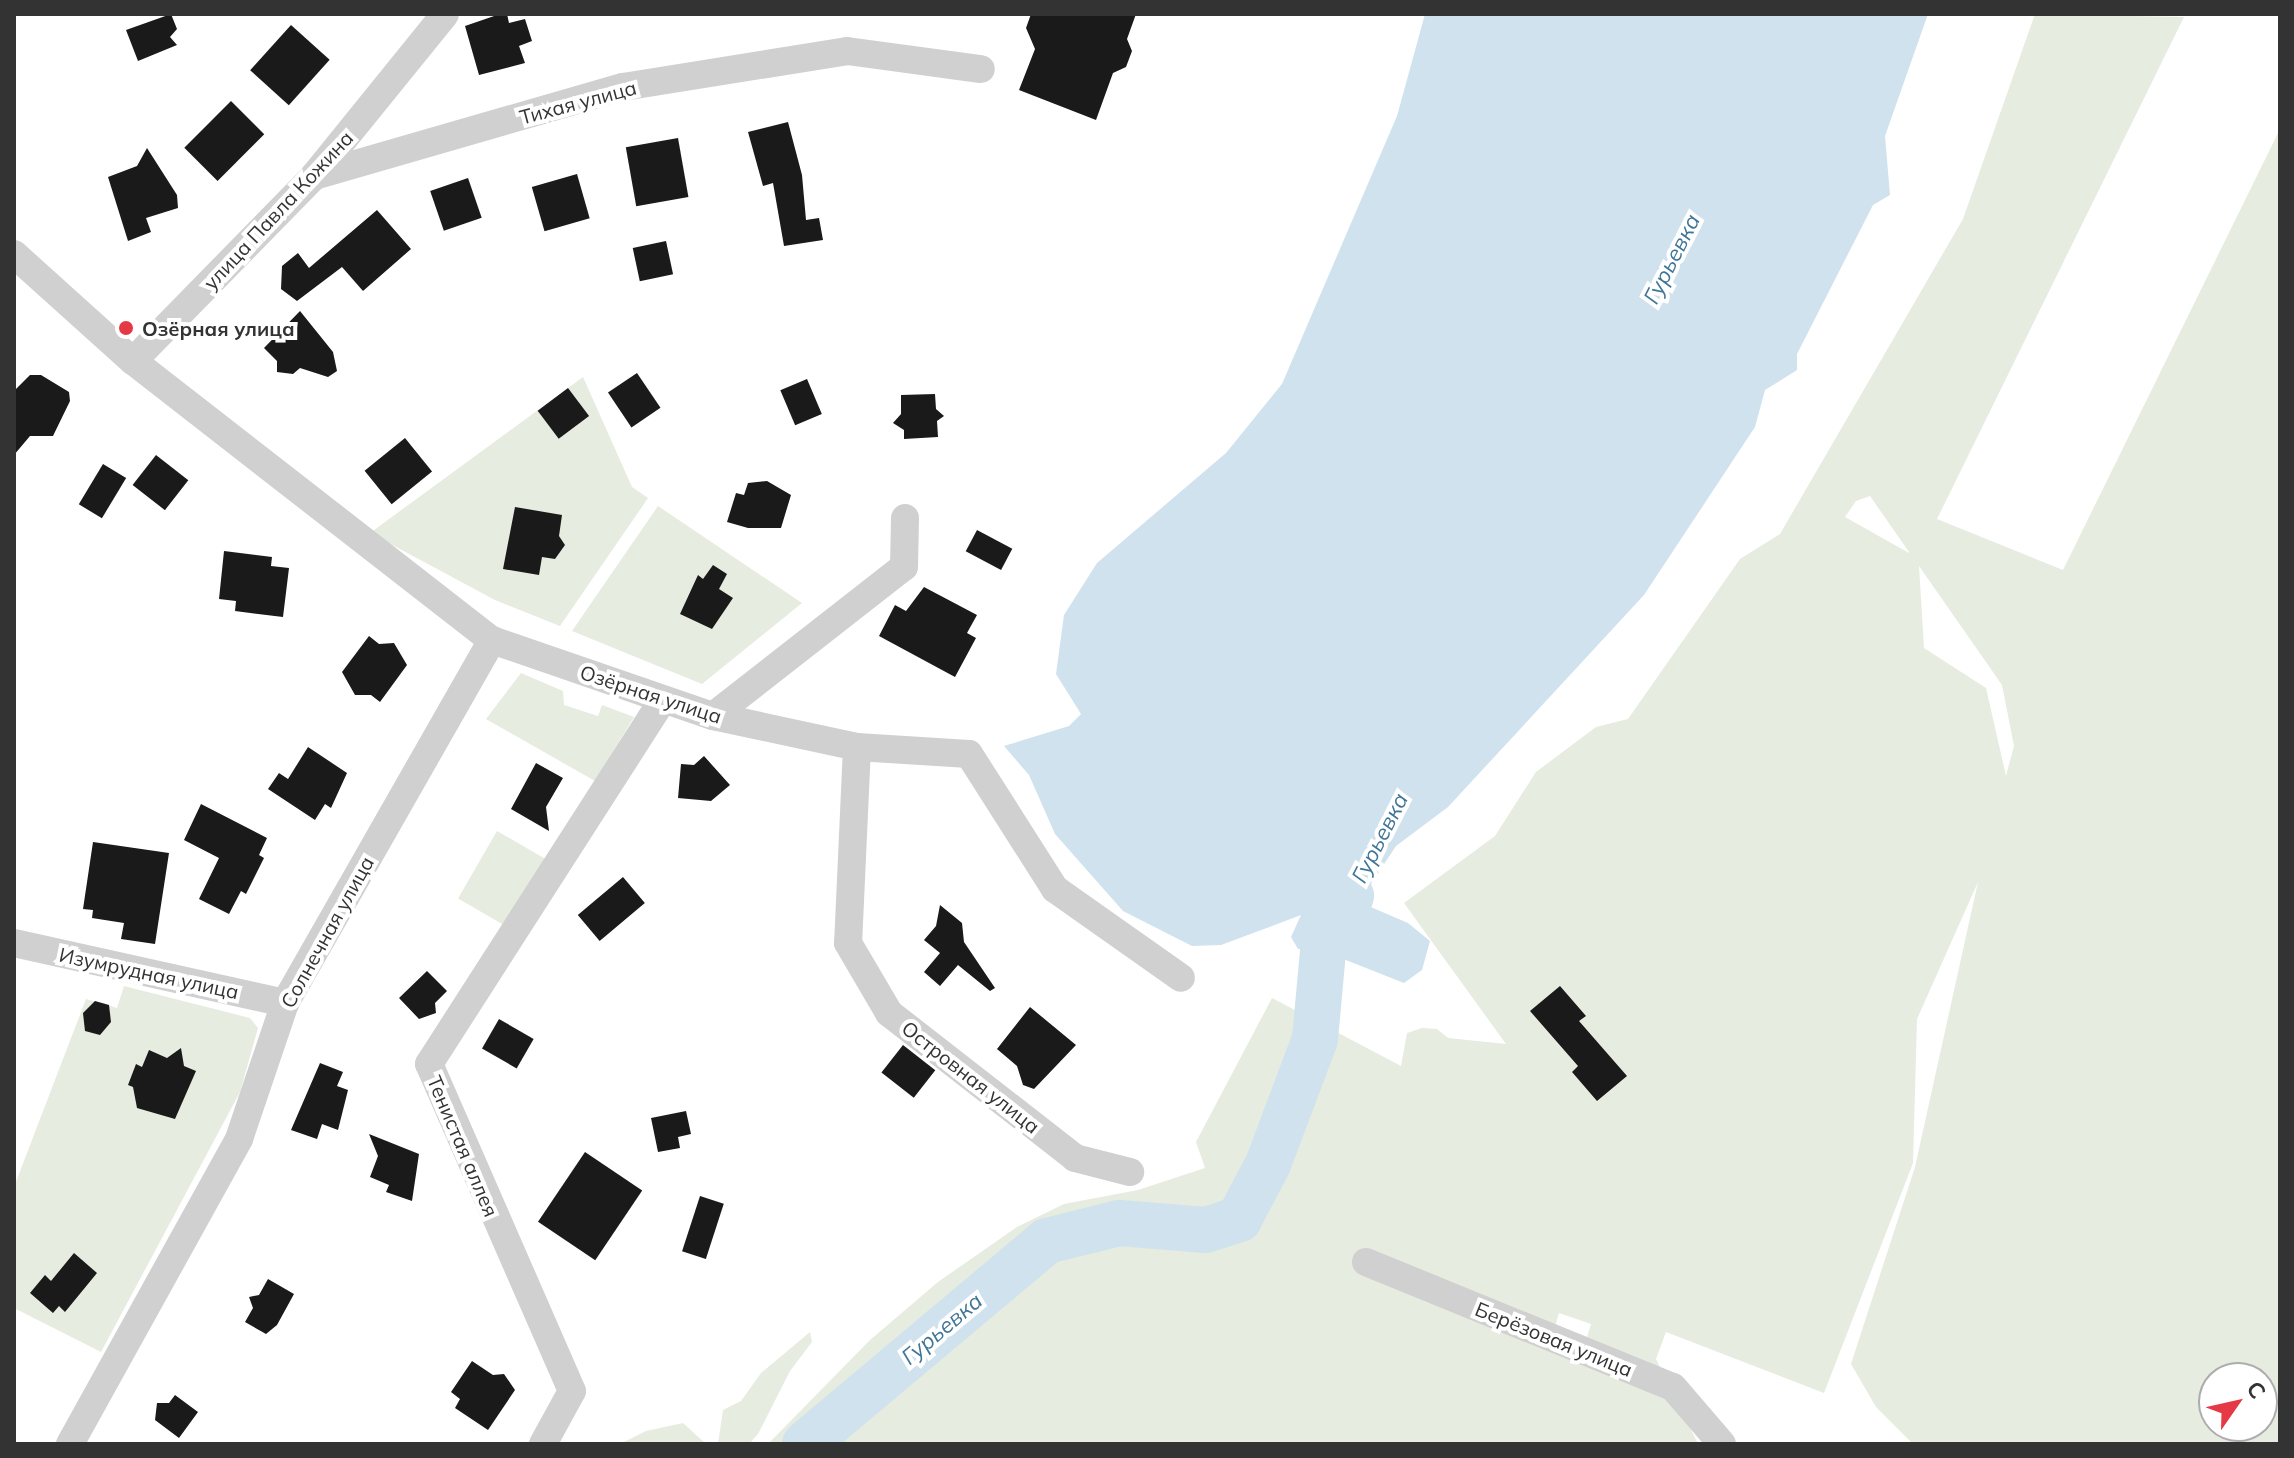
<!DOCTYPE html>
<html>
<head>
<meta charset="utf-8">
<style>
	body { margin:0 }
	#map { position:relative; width:2294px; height:1458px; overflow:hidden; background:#fff; font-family:Mulish,sans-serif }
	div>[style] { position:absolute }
	.green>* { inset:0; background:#e6ecdf; transform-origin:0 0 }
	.water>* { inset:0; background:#cfe2ee }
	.river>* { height:46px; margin:-23px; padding:0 23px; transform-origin:23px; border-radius:23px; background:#cfe2ee }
	.building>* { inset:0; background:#1a1a1a; transform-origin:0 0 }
	.minor>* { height:28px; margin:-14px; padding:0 14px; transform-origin:14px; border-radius:14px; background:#d0d0d0 }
	.dots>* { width:22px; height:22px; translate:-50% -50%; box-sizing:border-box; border:4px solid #fff; border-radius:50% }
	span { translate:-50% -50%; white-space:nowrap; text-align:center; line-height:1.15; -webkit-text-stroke:8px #fff; paint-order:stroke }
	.street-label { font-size:20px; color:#333 }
	.poi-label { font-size:20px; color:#333; font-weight:700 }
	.left { translate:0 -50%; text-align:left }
	.water-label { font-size:22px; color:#3f7597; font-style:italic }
	.frame { position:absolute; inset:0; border:16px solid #333; pointer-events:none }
	.north { position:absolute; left:2198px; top:1362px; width:80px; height:80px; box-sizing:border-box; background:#fff; border:2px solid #adadad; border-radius:50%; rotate:56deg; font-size:22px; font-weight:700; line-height:32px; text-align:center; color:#333 }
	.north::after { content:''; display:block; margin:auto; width:28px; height:36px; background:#e63946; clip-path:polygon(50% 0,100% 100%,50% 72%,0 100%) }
</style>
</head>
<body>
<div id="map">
	<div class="green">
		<i style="clip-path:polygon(evenodd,2035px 14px,2184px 17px,1937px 519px,2063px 570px,2280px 129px,2280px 1444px,1913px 1444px,1876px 1407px,1851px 1364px,1915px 1167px,1978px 882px,1917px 1019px,1913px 1163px,1824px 1393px,1666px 1332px,1656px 1359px,1698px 1444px,768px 1444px,870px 1340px,938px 1282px,1017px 1227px,1064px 1204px,1138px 1190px,1205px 1168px,1196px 1142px,1272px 998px,1401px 1066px,1407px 1033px,1422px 1028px,1437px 1029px,1448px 1038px,1506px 1044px,1404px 903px,1495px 836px,1536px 772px,1596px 727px,1628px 719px,1740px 559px,1780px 534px,1963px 219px,2035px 14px,1870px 496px,1909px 552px,1909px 553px,1845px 517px,1856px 501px,1870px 496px,2035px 14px,1919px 566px,2002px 685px,2014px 746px,2006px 776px,1986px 688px,1924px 648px,1919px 566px,2035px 14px,1559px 1313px,1591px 1324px,1584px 1347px,1552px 1337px,1559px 1313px,2035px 14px,2214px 1378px,2262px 1378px,2262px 1426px,2214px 1426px,2214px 1378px)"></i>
		<i style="clip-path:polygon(583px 377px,632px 487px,648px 498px,560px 626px,495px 600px,370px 533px)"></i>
		<i style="clip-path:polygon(658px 506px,802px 603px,702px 684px,572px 631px)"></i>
		<i style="clip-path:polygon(521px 673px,563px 691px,564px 705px,598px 716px,602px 705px,634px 717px,595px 781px,486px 719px)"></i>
		<i style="left:497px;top:831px;width:56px;height:78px;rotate:30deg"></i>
		<i style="clip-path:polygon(124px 986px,250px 1018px,258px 1028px,240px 1092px,101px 1352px,14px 1308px,14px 1187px,86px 999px,117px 1008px)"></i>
		<i style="clip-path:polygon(810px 1332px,812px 1342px,790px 1371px,758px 1434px,749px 1444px,718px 1444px,723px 1410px,741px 1401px,761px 1373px)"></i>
		<i style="clip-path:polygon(683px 1423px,706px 1444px,620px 1444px,646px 1431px)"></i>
	</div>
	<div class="water">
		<i style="clip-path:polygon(1425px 14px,1928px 14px,1885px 136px,1890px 195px,1873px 205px,1797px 354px,1797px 370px,1765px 390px,1755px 427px,1644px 595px,1448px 807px,1396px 846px,1359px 902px,1408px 923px,1430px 941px,1422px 970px,1404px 983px,1323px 951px,1298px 949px,1291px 937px,1301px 915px,1221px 945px,1192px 946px,1123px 911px,1055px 834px,1029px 775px,1004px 746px,1069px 726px,1081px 714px,1056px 674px,1064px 615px,1097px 563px,1226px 453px,1282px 384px,1397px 116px)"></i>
	</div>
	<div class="river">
		<i style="left:805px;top:1444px;width:316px;rotate:-40deg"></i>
		<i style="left:1047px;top:1241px;width:74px;rotate:-14deg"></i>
		<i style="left:1119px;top:1223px;width:87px;rotate:4.6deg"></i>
		<i style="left:1206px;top:1230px;width:35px;rotate:-18deg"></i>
		<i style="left:1239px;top:1219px;width:62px;rotate:-62.2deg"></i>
		<i style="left:1268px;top:1164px;width:134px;rotate:-69.4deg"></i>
		<i style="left:1315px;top:1039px;width:88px;rotate:-84.8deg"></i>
		<i style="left:1323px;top:951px;width:62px;rotate:-63deg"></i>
	</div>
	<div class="building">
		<i style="clip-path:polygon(171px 14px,177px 29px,170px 37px,177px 45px,138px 61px,126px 30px)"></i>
		<i style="clip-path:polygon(500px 14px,507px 14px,509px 23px,525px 19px,532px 41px,519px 46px,525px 63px,479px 75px,465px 26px)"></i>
		<i style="clip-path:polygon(1031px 14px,1136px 14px,1127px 39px,1132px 51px,1126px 67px,1113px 73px,1096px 120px,1019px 90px,1035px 49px,1026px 28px)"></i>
		<i style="left:291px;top:25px;width:52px;height:61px;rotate:42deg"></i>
		<i style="left:231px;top:101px;width:47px;height:66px;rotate:45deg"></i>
		<i style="clip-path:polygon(788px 122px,802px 175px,806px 220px,819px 218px,823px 240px,784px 246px,773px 183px,763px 186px,748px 132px)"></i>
		<i style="left:678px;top:138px;width:60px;height:53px;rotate:80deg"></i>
		<i style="clip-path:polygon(147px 148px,177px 195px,178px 208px,146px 218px,151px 232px,128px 241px,108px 177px,137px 166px)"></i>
		<i style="left:577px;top:174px;width:46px;height:47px;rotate:74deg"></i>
		<i style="left:468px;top:178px;width:42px;height:40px;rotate:71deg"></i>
		<i style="clip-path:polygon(377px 210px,411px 249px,363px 291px,342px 267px,297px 301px,281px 289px,282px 266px,298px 253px,309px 268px)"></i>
		<i style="left:666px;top:241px;width:34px;height:34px;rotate:78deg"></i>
		<i style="clip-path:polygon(300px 311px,333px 352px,337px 371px,328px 377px,300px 368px,293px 374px,277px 372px,277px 361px,264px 348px)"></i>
		<i style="left:637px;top:373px;width:42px;height:35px;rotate:56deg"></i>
		<i style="clip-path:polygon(41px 375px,69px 392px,70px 401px,53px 436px,30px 436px,14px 455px,14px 391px,30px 375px)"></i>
		<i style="left:807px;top:379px;width:38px;height:29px;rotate:67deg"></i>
		<i style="left:568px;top:388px;width:35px;height:38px;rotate:53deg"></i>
		<i style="clip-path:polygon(935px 394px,936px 409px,944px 416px,937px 421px,938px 437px,904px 439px,904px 430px,893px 423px,901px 414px,901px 395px)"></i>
		<i style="left:405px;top:438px;width:43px;height:52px;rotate:51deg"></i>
		<i style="left:156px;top:455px;width:41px;height:38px;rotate:38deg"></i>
		<i style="left:103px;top:464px;width:27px;height:47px;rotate:31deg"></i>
		<i style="clip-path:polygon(767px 481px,791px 495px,781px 528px,748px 528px,727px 522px,736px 493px,744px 495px,748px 483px)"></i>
		<i style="clip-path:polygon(515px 507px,562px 515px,559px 536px,565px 545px,555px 559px,542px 557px,539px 575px,503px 569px)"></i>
		<i style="left:977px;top:530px;width:40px;height:24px;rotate:28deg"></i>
		<i style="clip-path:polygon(224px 551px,272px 557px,271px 566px,289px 568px,283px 617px,235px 611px,236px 601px,219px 599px)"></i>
		<i style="clip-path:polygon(713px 565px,727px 574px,719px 589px,733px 598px,712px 629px,680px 614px,698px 575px,703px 579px)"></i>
		<i style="clip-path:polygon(924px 587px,977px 615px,967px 633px,976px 638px,955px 677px,879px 636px,895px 605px,906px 611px)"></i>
		<i style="clip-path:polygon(369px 636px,379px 644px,394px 643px,407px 665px,380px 702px,371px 695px,355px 695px,342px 672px)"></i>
		<i style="clip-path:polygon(308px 747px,347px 773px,331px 808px,325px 804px,315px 820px,268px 789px,279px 773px,288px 779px)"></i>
		<i style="clip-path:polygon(704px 756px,730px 785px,711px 801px,678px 798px,681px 764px,694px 765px)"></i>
		<i style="clip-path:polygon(536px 763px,563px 778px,546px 807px,549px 831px,511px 809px)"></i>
		<i style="clip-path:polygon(201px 804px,267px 838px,259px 855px,264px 858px,246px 894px,241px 891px,229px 914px,199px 899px,219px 858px,184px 840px)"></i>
		<i style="clip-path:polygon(93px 842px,169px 853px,155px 944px,121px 939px,124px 923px,92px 918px,93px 910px,83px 909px)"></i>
		<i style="left:623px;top:877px;width:34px;height:59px;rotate:50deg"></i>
		<i style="clip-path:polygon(940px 905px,962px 923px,964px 942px,995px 988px,990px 991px,958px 965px,940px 986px,924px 972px,940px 953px,924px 940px,936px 926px)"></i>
		<i style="clip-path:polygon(427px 971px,447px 991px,435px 1003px,436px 1013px,419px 1019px,399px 998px)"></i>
		<i style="clip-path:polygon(1560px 986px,1586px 1016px,1579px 1021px,1627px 1076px,1597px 1101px,1572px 1072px,1578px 1066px,1530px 1011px)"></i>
		<i style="clip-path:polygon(95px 1001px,109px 1005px,111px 1022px,100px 1035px,85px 1031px,83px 1013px)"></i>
		<i style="clip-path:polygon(1030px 1007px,1076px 1045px,1034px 1089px,1023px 1085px,1017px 1066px,997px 1049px)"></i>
		<i style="left:499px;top:1019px;width:40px;height:34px;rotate:30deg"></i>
		<i style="left:903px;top:1045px;width:41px;height:35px;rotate:38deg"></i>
		<i style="clip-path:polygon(181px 1048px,184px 1066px,196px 1071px,175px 1119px,137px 1108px,133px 1087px,128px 1085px,136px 1064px,142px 1067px,149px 1050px,167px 1058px)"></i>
		<i style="clip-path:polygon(320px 1063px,343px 1072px,337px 1086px,348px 1090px,338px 1130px,322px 1124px,317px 1139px,291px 1130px)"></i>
		<i style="clip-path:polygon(686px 1111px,691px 1134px,678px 1137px,680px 1148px,658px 1152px,651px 1118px)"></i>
		<i style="clip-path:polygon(369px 1134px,419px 1154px,412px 1201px,386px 1192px,389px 1185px,370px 1177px,378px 1156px)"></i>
		<i style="left:585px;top:1152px;width:69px;height:84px;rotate:34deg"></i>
		<i style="left:700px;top:1196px;width:25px;height:58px;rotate:18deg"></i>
		<i style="clip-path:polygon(74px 1253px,97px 1273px,65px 1312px,59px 1306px,53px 1313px,30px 1293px,45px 1275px,51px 1281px)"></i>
		<i style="clip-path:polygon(268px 1279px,294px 1294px,277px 1325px,266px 1334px,245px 1322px,253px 1308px,249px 1297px,259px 1295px)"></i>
		<i style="clip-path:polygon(472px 1361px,493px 1375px,504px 1374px,515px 1390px,488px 1430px,455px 1408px,460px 1399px,451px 1392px)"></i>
		<i style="clip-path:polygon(175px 1395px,198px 1412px,179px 1438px,155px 1420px,157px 1403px,169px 1403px)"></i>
	</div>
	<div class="minor">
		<i style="left:314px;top:176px;width:322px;rotate:-16.1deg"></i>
		<i style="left:623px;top:87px;width:227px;rotate:-9.1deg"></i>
		<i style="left:847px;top:51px;width:135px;rotate:7.7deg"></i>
		<i style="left:14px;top:254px;width:160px;rotate:42deg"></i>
		<i style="left:133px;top:361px;width:455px;rotate:37.9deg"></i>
		<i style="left:492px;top:640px;width:234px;rotate:19deg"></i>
		<i style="left:713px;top:716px;width:147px;rotate:12.1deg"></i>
		<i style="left:857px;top:747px;width:112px;rotate:3.6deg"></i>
		<i style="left:969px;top:754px;width:160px;rotate:57.5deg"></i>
		<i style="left:1055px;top:889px;width:154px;rotate:35.2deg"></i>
		<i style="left:133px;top:361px;width:259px;rotate:-45.6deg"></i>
		<i style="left:314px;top:176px;width:208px;rotate:-51deg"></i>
		<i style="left:713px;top:716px;width:242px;rotate:-38deg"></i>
		<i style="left:904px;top:567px;width:49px;rotate:-88.8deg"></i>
		<i style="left:857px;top:747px;width:196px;rotate:92.6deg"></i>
		<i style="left:848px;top:943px;width:81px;rotate:59.6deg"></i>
		<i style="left:889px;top:1013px;width:236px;rotate:37.9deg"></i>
		<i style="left:1075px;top:1158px;width:57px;rotate:14.3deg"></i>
		<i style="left:14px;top:943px;width:278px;rotate:12.5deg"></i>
		<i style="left:1366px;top:1262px;width:331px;rotate:22.2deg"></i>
		<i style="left:1673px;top:1387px;width:75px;rotate:49.3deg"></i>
		<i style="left:70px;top:1444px;width:349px;rotate:-61deg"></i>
		<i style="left:239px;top:1139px;width:144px;rotate:-71.3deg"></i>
		<i style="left:285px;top:1003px;width:418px;rotate:-60.3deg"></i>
		<i style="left:543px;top:1444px;width:60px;rotate:-61.3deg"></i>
		<i style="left:572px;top:1391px;width:357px;rotate:-113.6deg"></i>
		<i style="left:429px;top:1064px;width:431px;rotate:-57.3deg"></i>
	</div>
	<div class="dots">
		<i style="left:126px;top:328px;background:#e63946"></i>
	</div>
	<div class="street-label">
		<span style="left:578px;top:102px;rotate:-15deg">Тихая улица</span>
		<span style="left:278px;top:210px;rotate:-47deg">улица Павла Кожина</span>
		<span style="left:651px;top:694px;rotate:18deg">Озёрная улица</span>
		<span style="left:327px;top:932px;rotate:-61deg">Солнечная улица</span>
		<span style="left:149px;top:973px;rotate:12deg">Изумрудная улица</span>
		<span style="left:971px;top:1077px;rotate:38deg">Островная улица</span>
		<span style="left:463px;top:1146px;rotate:67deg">Тенистая аллея</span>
		<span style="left:1554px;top:1339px;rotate:22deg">Берёзовая улица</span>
	</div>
	<div class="poi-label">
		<span class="left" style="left:142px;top:328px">Озёрная улица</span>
	</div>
	<div class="water-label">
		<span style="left:1672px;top:259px;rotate:-63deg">Гурьевка</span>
		<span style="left:1380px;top:838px;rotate:-63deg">Гурьевка</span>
		<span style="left:942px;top:1329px;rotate:-40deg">Гурьевка</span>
	</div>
	<div class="frame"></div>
	<div class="north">С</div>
</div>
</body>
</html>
